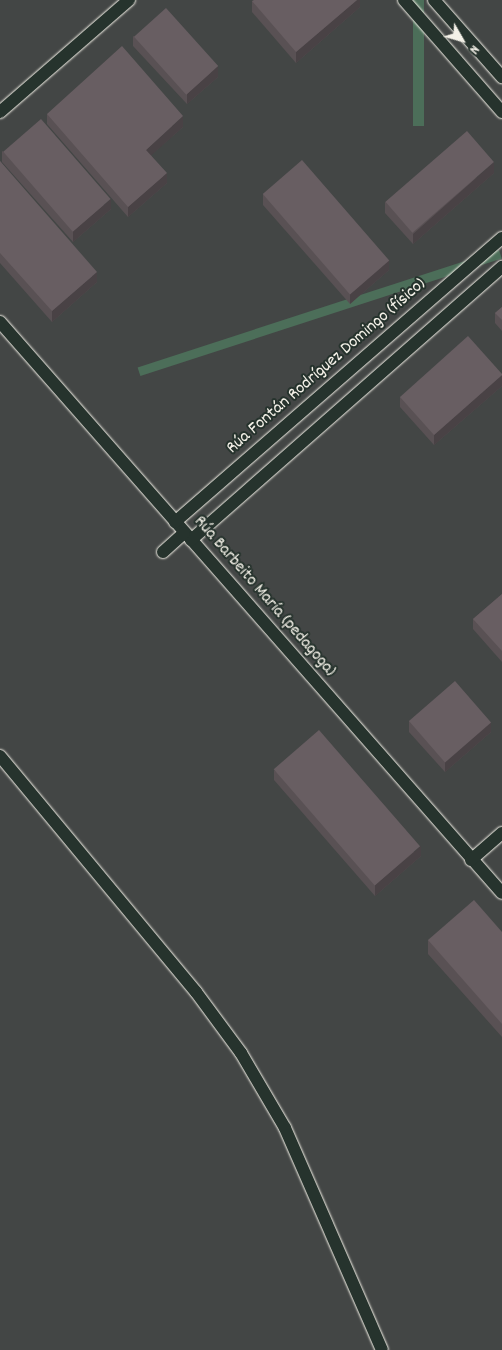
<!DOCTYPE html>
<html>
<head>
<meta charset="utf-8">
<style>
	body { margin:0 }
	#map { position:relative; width:502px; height:1350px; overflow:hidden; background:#333c38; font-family:Dekko,sans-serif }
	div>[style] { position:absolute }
	.built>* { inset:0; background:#434645; transform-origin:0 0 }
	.green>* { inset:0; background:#4c6e59; transform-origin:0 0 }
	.roads { filter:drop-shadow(0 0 1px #f4f1e8) drop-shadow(0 0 1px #f4f1e8) }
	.street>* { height:12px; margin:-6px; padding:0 6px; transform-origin:6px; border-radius:6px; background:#26332d }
	.wall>* { inset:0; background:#595154 }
	.shaded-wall>* { inset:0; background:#494245 }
	.building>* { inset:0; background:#685e62; transform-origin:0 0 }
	span { translate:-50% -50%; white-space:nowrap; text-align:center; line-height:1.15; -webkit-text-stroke:4px #26332d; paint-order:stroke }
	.street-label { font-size:18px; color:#f4f1e8 }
	.north { position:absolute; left:437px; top:15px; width:50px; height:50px; -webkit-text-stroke:4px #26332d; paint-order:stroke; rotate:128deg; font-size:14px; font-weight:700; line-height:20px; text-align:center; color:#f4f1e8 }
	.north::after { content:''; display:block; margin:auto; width:18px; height:22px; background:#f4f1e8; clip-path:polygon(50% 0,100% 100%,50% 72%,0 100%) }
</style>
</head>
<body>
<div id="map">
	<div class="built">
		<i style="left:0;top:0;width:502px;height:1350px"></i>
	</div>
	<div class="green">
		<i style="left:413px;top:0;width:11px;height:126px"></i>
		<i style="left:499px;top:250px;width:9px;height:380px;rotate:72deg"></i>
	</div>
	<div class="roads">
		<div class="street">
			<i style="left:404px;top:0;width:149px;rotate:48.8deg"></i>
			<i style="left:434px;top:0;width:103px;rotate:48.6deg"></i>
			<i style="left:0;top:112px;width:171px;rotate:-41deg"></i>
			<i style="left:0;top:322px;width:760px;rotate:48.68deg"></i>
			<i style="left:175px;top:522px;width:433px;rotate:-41deg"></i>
			<i style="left:191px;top:540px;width:414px;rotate:-41.3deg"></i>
			<i style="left:163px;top:552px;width:28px;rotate:-42deg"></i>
			<i style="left:0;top:756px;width:307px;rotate:50.3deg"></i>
			<i style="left:196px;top:992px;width:76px;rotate:53.6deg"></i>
			<i style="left:241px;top:1053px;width:87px;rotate:59.6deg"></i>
			<i style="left:285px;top:1128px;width:242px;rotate:66.4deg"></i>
			<i style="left:471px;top:860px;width:41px;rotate:-41.1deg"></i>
		</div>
	</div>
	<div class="wall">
		<i style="clip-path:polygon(360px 0,360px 7px,296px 63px,252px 12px,252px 1px)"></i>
		<i style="clip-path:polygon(133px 36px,218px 77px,187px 104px,133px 46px)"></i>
		<i style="clip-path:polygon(47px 114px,183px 127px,151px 155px,167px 183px,128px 217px,47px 124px)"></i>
		<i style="clip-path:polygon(2px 151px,111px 209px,73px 242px,2px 162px)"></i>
		<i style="clip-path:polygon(0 161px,97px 282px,52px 322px,0 263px)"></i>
		<i style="clip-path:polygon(494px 173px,413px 244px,385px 213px,385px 202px)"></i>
		<i style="clip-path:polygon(263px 194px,389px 270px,350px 304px,263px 205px)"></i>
		<i style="clip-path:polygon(502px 307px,502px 331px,495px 323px,495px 313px)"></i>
		<i style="clip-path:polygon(502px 374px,502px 386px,434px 445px,400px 407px,400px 397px)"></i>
		<i style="clip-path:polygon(502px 594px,502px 662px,473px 629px,473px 619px)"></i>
		<i style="clip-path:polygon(409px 721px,491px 732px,445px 772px,409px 732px)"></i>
		<i style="clip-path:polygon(274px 770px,421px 856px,375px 896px,274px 780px)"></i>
		<i style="clip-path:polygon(502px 932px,502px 1037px,428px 954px,428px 940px)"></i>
	</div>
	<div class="shaded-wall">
		<i style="clip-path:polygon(357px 0,360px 0,360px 7px,296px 63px,296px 52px)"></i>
		<i style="clip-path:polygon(218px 66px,218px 77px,187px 104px,187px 94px)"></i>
		<i style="clip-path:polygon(183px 116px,183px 127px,146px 160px,146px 150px)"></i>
		<i style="clip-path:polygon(494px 162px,494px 173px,413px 244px,413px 234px)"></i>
		<i style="clip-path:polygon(167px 173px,167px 183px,128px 217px,128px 207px)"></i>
		<i style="clip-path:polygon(111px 199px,111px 209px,73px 242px,73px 231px)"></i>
		<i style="clip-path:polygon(389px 260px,389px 270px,350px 304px,350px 294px)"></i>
		<i style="clip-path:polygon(97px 272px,97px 282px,52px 322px,52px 311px)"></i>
		<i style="clip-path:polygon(502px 375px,502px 386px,434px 445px,434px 435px)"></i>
		<i style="clip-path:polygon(491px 722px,491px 732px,445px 772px,445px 761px)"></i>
		<i style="clip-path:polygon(421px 846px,421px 856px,375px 896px,375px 885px)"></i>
	</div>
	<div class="building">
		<i style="clip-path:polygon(254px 0,357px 0,296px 52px,252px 1px)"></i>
		<i style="left:166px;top:8px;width:78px;height:43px;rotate:48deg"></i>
		<i style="clip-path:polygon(122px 46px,183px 116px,146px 150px,167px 173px,128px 207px,47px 114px)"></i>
		<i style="left:41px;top:119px;width:106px;height:50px;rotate:49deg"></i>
		<i style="left:467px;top:131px;width:41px;height:108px;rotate:49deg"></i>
		<i style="left:302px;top:160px;width:133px;height:52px;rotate:49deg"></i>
		<i style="clip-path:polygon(0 161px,97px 272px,52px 311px,0 253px)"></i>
		<i style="clip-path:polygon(502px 307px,502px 320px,495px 313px)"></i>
		<i style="clip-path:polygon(468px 336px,502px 374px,502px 375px,434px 435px,400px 397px)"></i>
		<i style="clip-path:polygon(502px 594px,502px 651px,473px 619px)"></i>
		<i style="left:455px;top:681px;width:55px;height:61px;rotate:49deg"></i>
		<i style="left:319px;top:730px;width:154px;height:60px;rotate:49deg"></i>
		<i style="clip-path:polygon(474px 900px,502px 932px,502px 1024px,428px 940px)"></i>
	</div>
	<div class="street-label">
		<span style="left:327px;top:367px;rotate:-41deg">Rúa Fontán Rodríguez Domingo (físico)</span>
		<span style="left:264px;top:597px;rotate:49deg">Rúa Barbeito María (pedagoga)</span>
	</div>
	<div class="north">N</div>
</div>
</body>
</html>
